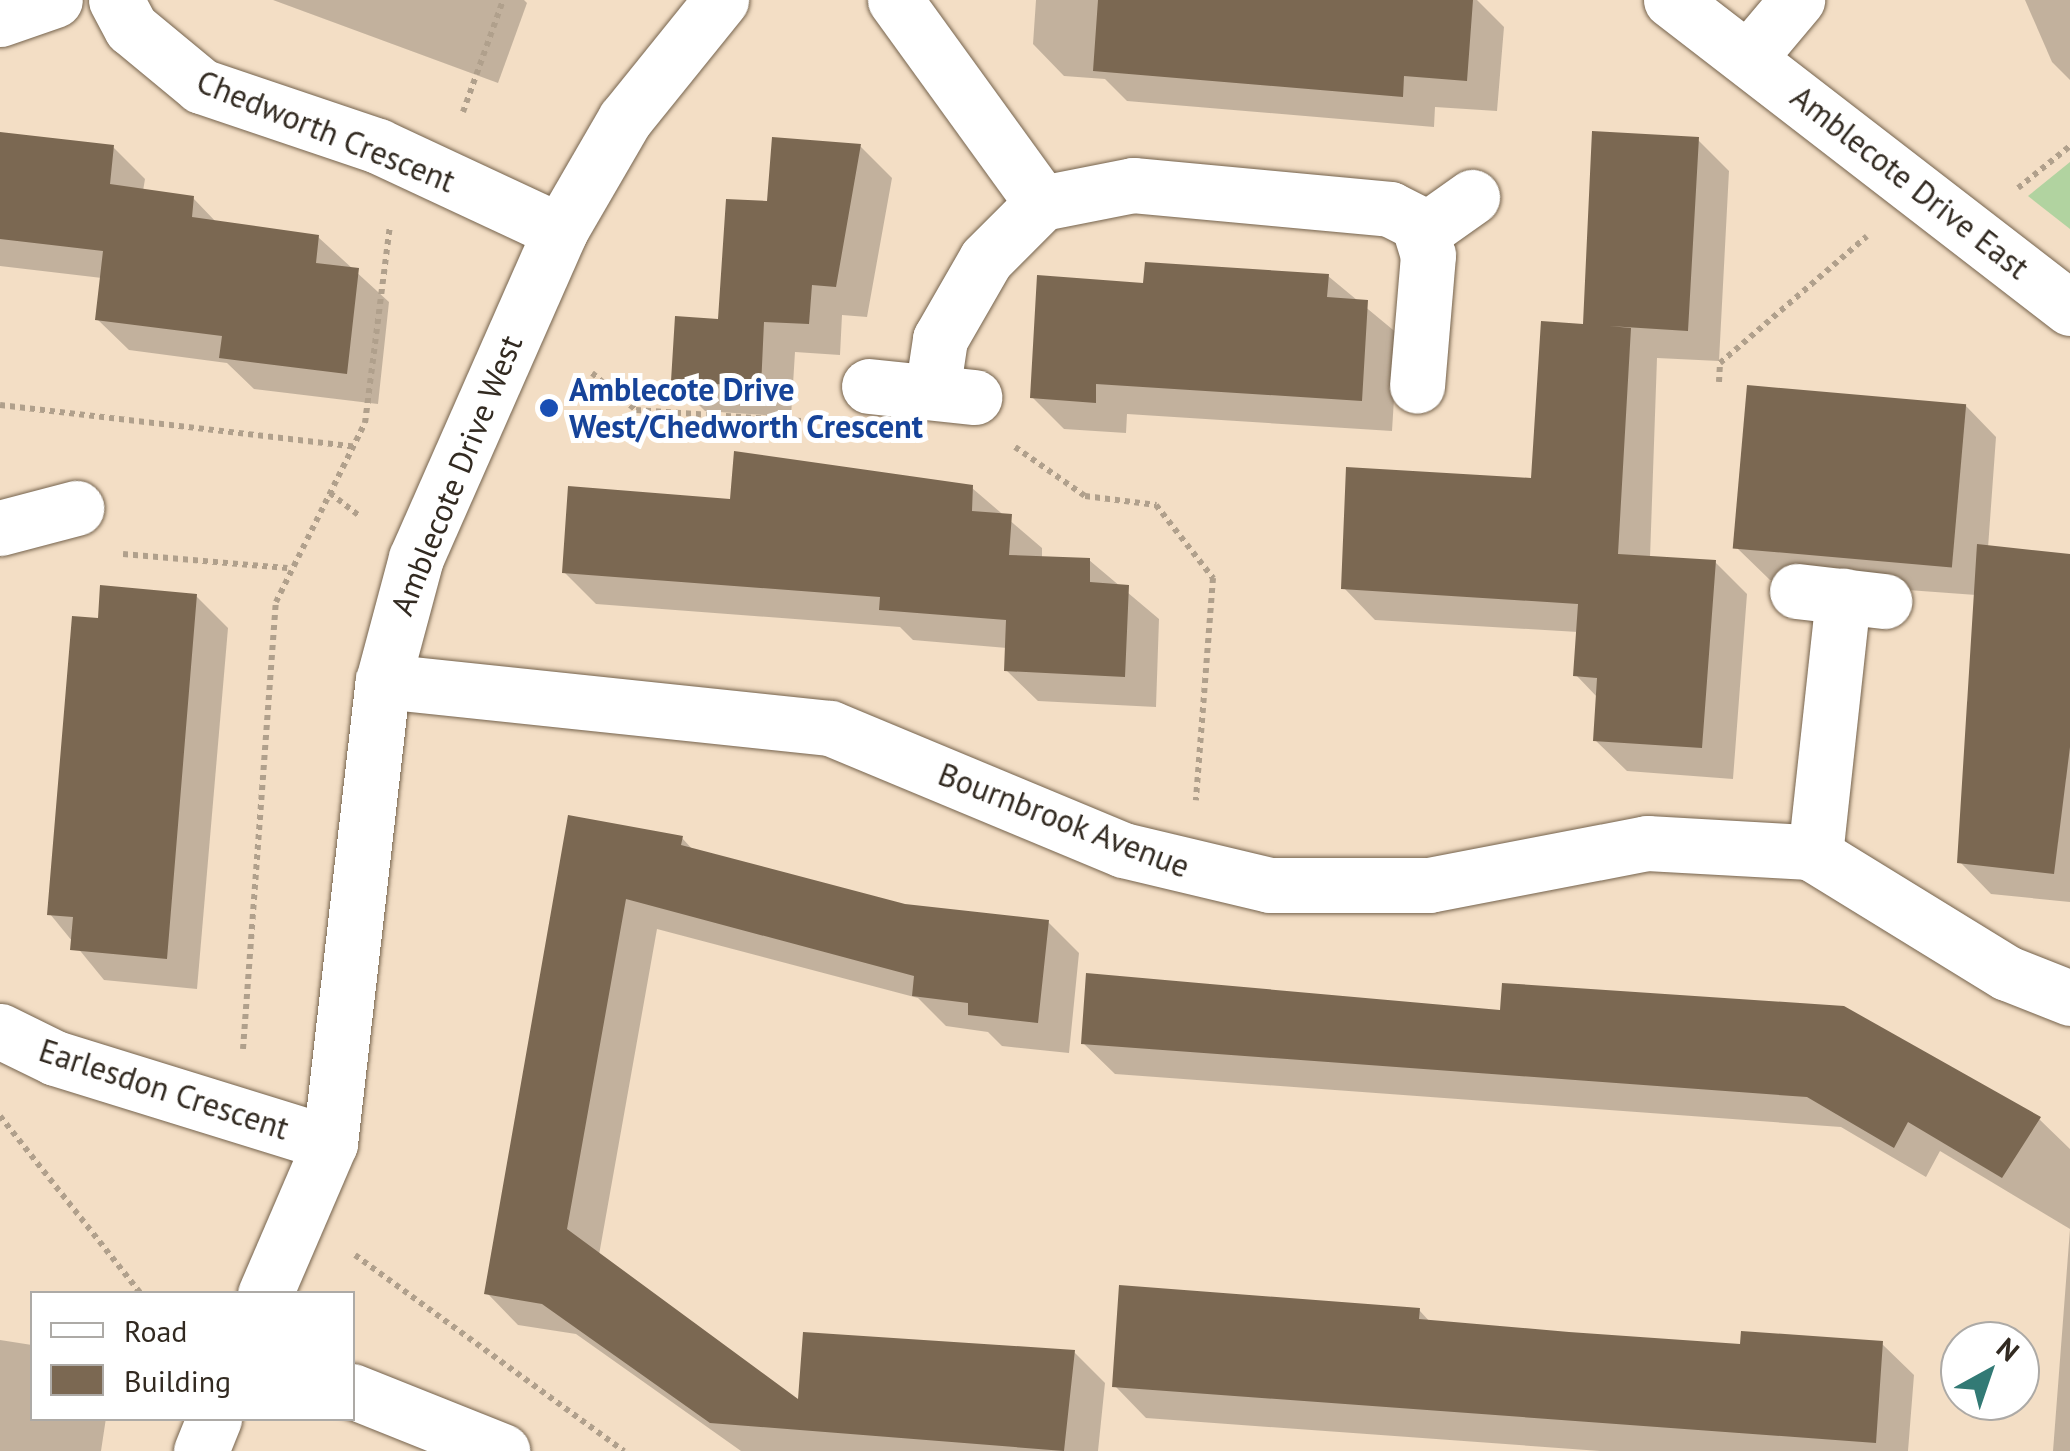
<!DOCTYPE html>
<html>
<head>
<meta charset="utf-8">
<style>
	body { margin:0 }
	#map { position:relative; width:2070px; height:1451px; overflow:hidden; background:#f3dec5; font-family:"PT Sans",sans-serif }
	div>[style] { position:absolute }
	.green>* { inset:0; background:#b1d3a0 }
	.shadow>* { inset:0; background:#0003 }
	.building>* { inset:0; background:#7b6852; transform-origin:0 0 }
	.path>* { height:6px; margin-top:-3px; transform-origin:0; background:repeating-linear-gradient(90deg,#b0a08c 0 5px,transparent 0 10px) }
	.roads { filter:drop-shadow(0 0 2px #75634d) drop-shadow(0 0 2px #75634d) }
	.minor>* { height:55px; margin:-27.5px; padding:0 27.5px; transform-origin:27.5px; border-radius:27.5px; background:#fff }
	.dots>* { width:28px; height:28px; translate:-50% -50%; box-sizing:border-box; border:5px solid #fff; border-radius:50% }
	span { translate:-50% -50%; white-space:nowrap; text-align:center; line-height:1.15; -webkit-text-stroke:10px #fff; paint-order:stroke }
	.street-label { font-size:32px; color:#322a21 }
	.transit-label { font-size:32px; color:#164399; font-weight:700 }
	.left { translate:0 -50%; text-align:left }
	.legend { position:absolute; left:30px; top:1291px; width:325px; height:130px; box-sizing:border-box; background:#fff; border:2px solid #adaaa6; margin:0; padding:12px 18px; list-style:none; font-size:30px; color:#322a21 }
	.legend li { display:flex; align-items:center; gap:20px; height:50px }
	.legend b { width:50px; border:2px solid #adaaa6 }
	.north { position:absolute; left:1940px; top:1321px; width:100px; height:100px; box-sizing:border-box; background:#fff; border:2px solid #adaaa6; border-radius:50%; rotate:40deg; font-size:28px; font-weight:700; line-height:40px; text-align:center; color:#322a21 }
	.north::after { content:''; display:block; margin:auto; width:35px; height:45px; background:#327a75; clip-path:polygon(50% 0,100% 100%,50% 72%,0 100%) }
</style>
</head>
<body>
<div id="map">
	<div class="green">
		<i style="clip-path:polygon(2070px 162px,2070px 229px,2028px 196px)"></i>
	</div>
	<div class="shadow">
		<i style="clip-path:polygon(273px 0,524px 0,527px 3px,498px 83px)"></i>
		<i style="clip-path:polygon(1036px 0,1477px 0,1504px 27px,1497px 111px,1435px 107px,1434px 127px,1127px 101px,1105px 79px,1064px 76px,1033px 44px)"></i>
		<i style="clip-path:polygon(2025px 0,2070px 0,2070px 80px,2052px 62px)"></i>
		<i style="clip-path:polygon(0 135px,113px 147px,145px 179px,143px 191px,193px 198px,218px 224px,318px 237px,389px 302px,378px 404px,254px 389px,227px 363px,129px 350px,97px 319px,102px 278px,0 266px)"></i>
		<i style="clip-path:polygon(1698px 140px,1729px 171px,1719px 361px,1657px 358px,1650px 558px,1715px 562px,1747px 594px,1733px 779px,1627px 771px,1595px 740px,1598px 698px,1576px 675px,1578px 632px,1375px 620px,1344px 588px,1533px 481px,1585px 327px)"></i>
		<i style="clip-path:polygon(860px 146px,892px 178px,867px 317px,842px 315px,840px 355px,795px 352px,791px 417px,705px 411px,674px 380px,720px 321px,770px 204px)"></i>
		<i style="clip-path:polygon(1328px 276px,1398px 334px,1392px 431px,1127px 414px,1126px 433px,1064px 429px,1032px 397px,1146px 285px)"></i>
		<i style="clip-path:polygon(1965px 405px,1996px 437px,1988px 548px,2070px 557px,2070px 902px,1991px 894px,1960px 862px,1976px 595px,1770px 580px,1738px 549px)"></i>
		<i style="clip-path:polygon(972px 488px,1042px 548px,1042px 558px,1089px 560px,1159px 619px,1156px 707px,1038px 701px,1006px 670px,1007px 648px,913px 640px,900px 627px,596px 604px,564px 572px,732px 502px)"></i>
		<i style="clip-path:polygon(196px 596px,228px 628px,197px 989px,104px 980px,50px 914px,100px 621px)"></i>
		<i style="clip-path:polygon(570px 818px,682px 838px,694px 851px,905px 907px,1048px 922px,1079px 953px,1069px 1053px,1002px 1046px,988px 1032px,946px 1026px,918px 998px,657px 929px,599px 1255px,801px 1403px,1074px 1352px,1105px 1383px,1098px 1451px,741px 1451px,576px 1334px,518px 1325px,487px 1293px)"></i>
		<i style="clip-path:polygon(1089px 976px,2039px 1119px,2070px 1149px,2070px 1451px,2053px 1451px,2070px 1229px,1940px 1151px,1926px 1177px,1841px 1127px,1115px 1074px,1083px 1043px)"></i>
		<i style="clip-path:polygon(1419px 1310px,1431px 1323px,1742px 1347px,1882px 1344px,1914px 1375px,1908px 1451px,1600px 1451px,1146px 1418px,1115px 1386px)"></i>
		<i style="clip-path:polygon(0 1340px,32px 1345px,32px 1418px,106px 1418px,101px 1451px,0 1451px)"></i>
	</div>
	<div class="building">
		<i style="clip-path:polygon(1098px 0,1473px 0,1467px 81px,1404px 76px,1403px 97px,1093px 71px)"></i>
		<i style="clip-path:polygon(1592px 131px,1699px 137px,1688px 331px,1609px 326px,1631px 328px,1618px 554px,1716px 560px,1702px 748px,1593px 741px,1597px 678px,1573px 676px,1578px 604px,1341px 589px,1346px 467px,1531px 478px,1541px 321px,1583px 324px)"></i>
		<i style="clip-path:polygon(0 132px,114px 145px,110px 184px,194px 196px,192px 217px,319px 235px,316px 263px,359px 268px,347px 374px,219px 358px,222px 336px,95px 320px,103px 251px,0 239px)"></i>
		<i style="clip-path:polygon(772px 137px,861px 144px,836px 287px,812px 285px,809px 324px,764px 322px,761px 387px,671px 381px,675px 316px,718px 319px,726px 199px,767px 201px)"></i>
		<i style="clip-path:polygon(1145px 262px,1329px 274px,1327px 297px,1368px 300px,1362px 401px,1096px 384px,1096px 403px,1030px 398px,1037px 275px,1143px 283px)"></i>
		<i style="left:1747px;top:385px;width:220px;height:164px;rotate:5deg"></i>
		<i style="clip-path:polygon(734px 451px,973px 485px,972px 511px,1012px 514px,1009px 555px,1090px 558px,1090px 582px,1129px 585px,1125px 677px,1004px 671px,1006px 620px,879px 610px,880px 597px,562px 573px,568px 486px,730px 499px)"></i>
		<i style="clip-path:polygon(1977px 544px,2070px 554px,2070px 747px,2054px 874px,1957px 863px)"></i>
		<i style="clip-path:polygon(100px 585px,197px 594px,167px 959px,70px 950px,73px 917px,47px 915px,72px 616px,98px 618px)"></i>
		<i style="clip-path:polygon(568px 815px,683px 836px,681px 845px,905px 904px,1049px 920px,1038px 1023px,968px 1015px,968px 1003px,912px 996px,914px 976px,626px 899px,567px 1229px,798px 1399px,803px 1332px,1075px 1350px,1064px 1451px,710px 1423px,542px 1304px,484px 1294px)"></i>
		<i style="clip-path:polygon(1086px 973px,1500px 1010px,1502px 983px,1844px 1006px,2041px 1117px,2002px 1178px,1908px 1122px,1894px 1148px,1807px 1097px,1081px 1044px)"></i>
		<i style="clip-path:polygon(1119px 1285px,1420px 1308px,1419px 1319px,1569px 1332px,1740px 1344px,1741px 1331px,1883px 1341px,1876px 1443px,1112px 1387px)"></i>
	</div>
	<div class="path">
		<i style="left:463px;top:112px;width:119px;rotate:-70.3deg"></i>
		<i style="left:2018px;top:188px;width:67px;rotate:-38.9deg"></i>
		<i style="left:592px;top:373px;width:57px;rotate:40.1deg"></i>
		<i style="left:636px;top:410px;width:180px;rotate:3.8deg"></i>
		<i style="left:1719px;top:382px;width:19px;rotate:-87deg"></i>
		<i style="left:1720px;top:363px;width:194px;rotate:-40.8deg"></i>
		<i style="left:0;top:405px;width:358px;rotate:6.7deg"></i>
		<i style="left:1015px;top:447px;width:85px;rotate:35deg"></i>
		<i style="left:1085px;top:496px;width:72px;rotate:7.2deg"></i>
		<i style="left:1156px;top:505px;width:93px;rotate:52deg"></i>
		<i style="left:1213px;top:578px;width:223px;rotate:94.4deg"></i>
		<i style="left:330px;top:493px;width:39px;rotate:38deg"></i>
		<i style="left:123px;top:554px;width:165px;rotate:4.9deg"></i>
		<i style="left:243px;top:1049px;width:448px;rotate:-85.8deg"></i>
		<i style="left:276px;top:602px;width:200px;rotate:-63.6deg"></i>
		<i style="left:365px;top:423px;width:199px;rotate:-82.8deg"></i>
		<i style="left:0;top:1116px;width:227px;rotate:51.6deg"></i>
		<i style="left:355px;top:1255px;width:333px;rotate:36.1deg"></i>
	</div>
	<div class="roads">
		<div class="minor">
			<i style="left:116px;top:0;width:32px;rotate:62deg"></i>
			<i style="left:131px;top:28px;width:91px;rotate:39.6deg"></i>
			<i style="left:201px;top:86px;width:187px;rotate:18.7deg"></i>
			<i style="left:378px;top:146px;width:201px;rotate:25deg"></i>
			<i style="left:895px;top:0;width:251px;rotate:54.1deg"></i>
			<i style="left:1671px;top:0;width:504px;rotate:37.67deg"></i>
			<i style="left:0;top:19px;width:58px;rotate:-19.1deg"></i>
			<i style="left:1749px;top:57px;width:75px;rotate:-49.9deg"></i>
			<i style="left:1424px;top:231px;width:59px;rotate:-35.3deg"></i>
			<i style="left:869px;top:386px;width:106px;rotate:6deg"></i>
			<i style="left:932px;top:392px;width:54px;rotate:-81.4deg"></i>
			<i style="left:940px;top:339px;width:92px;rotate:-60.1deg"></i>
			<i style="left:986px;top:259px;width:79px;rotate:-45deg"></i>
			<i style="left:1042px;top:203px;width:93px;rotate:-11.2deg"></i>
			<i style="left:1133px;top:185px;width:258px;rotate:5.3deg"></i>
			<i style="left:1390px;top:209px;width:31px;rotate:27deg"></i>
			<i style="left:1418px;top:223px;width:34px;rotate:73deg"></i>
			<i style="left:1428px;top:255px;width:131px;rotate:94.8deg"></i>
			<i style="left:0;top:528px;width:79px;rotate:-14.7deg"></i>
			<i style="left:1797px;top:591px;width:88px;rotate:6.6deg"></i>
			<i style="left:383px;top:681px;width:449px;rotate:6deg"></i>
			<i style="left:830px;top:728px;width:317px;rotate:22.6deg"></i>
			<i style="left:1123px;top:850px;width:151px;rotate:13.4deg"></i>
			<i style="left:1270px;top:885px;width:159px"></i>
			<i style="left:1429px;top:885px;width:222px;rotate:-10.9deg"></i>
			<i style="left:1647px;top:843px;width:163px;rotate:3.2deg"></i>
			<i style="left:1810px;top:852px;width:231px;rotate:31.6deg"></i>
			<i style="left:2007px;top:973px;width:68px;rotate:21.6deg"></i>
			<i style="left:1815px;top:855px;width:261px;rotate:-83.8deg"></i>
			<i style="left:0;top:1031px;width:61px;rotate:26.1deg"></i>
			<i style="left:55px;top:1058px;width:288px;rotate:17.2deg"></i>
			<i style="left:265px;top:1294px;width:164px;rotate:-66.7deg"></i>
			<i style="left:330px;top:1143px;width:465px;rotate:-83.5deg"></i>
			<i style="left:383px;top:681px;width:127px;rotate:-75deg"></i>
			<i style="left:416px;top:558px;width:357px;rotate:-66.2deg"></i>
			<i style="left:560px;top:231px;width:129px;rotate:-59.9deg"></i>
			<i style="left:625px;top:119px;width:153px;rotate:-51.1deg"></i>
			<i style="left:352px;top:1391px;width:162px;rotate:21.8deg"></i>
			<i style="left:201px;top:1451px;width:35px;rotate:-68deg"></i>
		</div>
	</div>
	<div class="dots">
		<i style="left:549px;top:408px;background:#1a4fb4"></i>
	</div>
	<div class="street-label">
		<span style="left:326px;top:131px;rotate:22deg">Chedworth Crescent</span>
		<span style="left:1910px;top:182px;rotate:38deg">Amblecote Drive East</span>
		<span style="left:456px;top:475px;rotate:-68deg">Amblecote Drive West</span>
		<span style="left:1064px;top:820px;rotate:21deg">Bournbrook Avenue</span>
		<span style="left:164px;top:1089px;rotate:18deg">Earlesdon Crescent</span>
	</div>
	<div class="transit-label">
		<span class="left" style="left:569px;top:408px">Amblecote Drive<br>West/Chedworth Crescent</span>
	</div>
	<ul class="legend">
	<li><b style="height:12px;background:#fff"></b>Road</li>
	<li><b style="height:28px;background:#7b6852"></b>Building</li>
	</ul>
	<div class="north">N</div>
</div>
</body>
</html>
